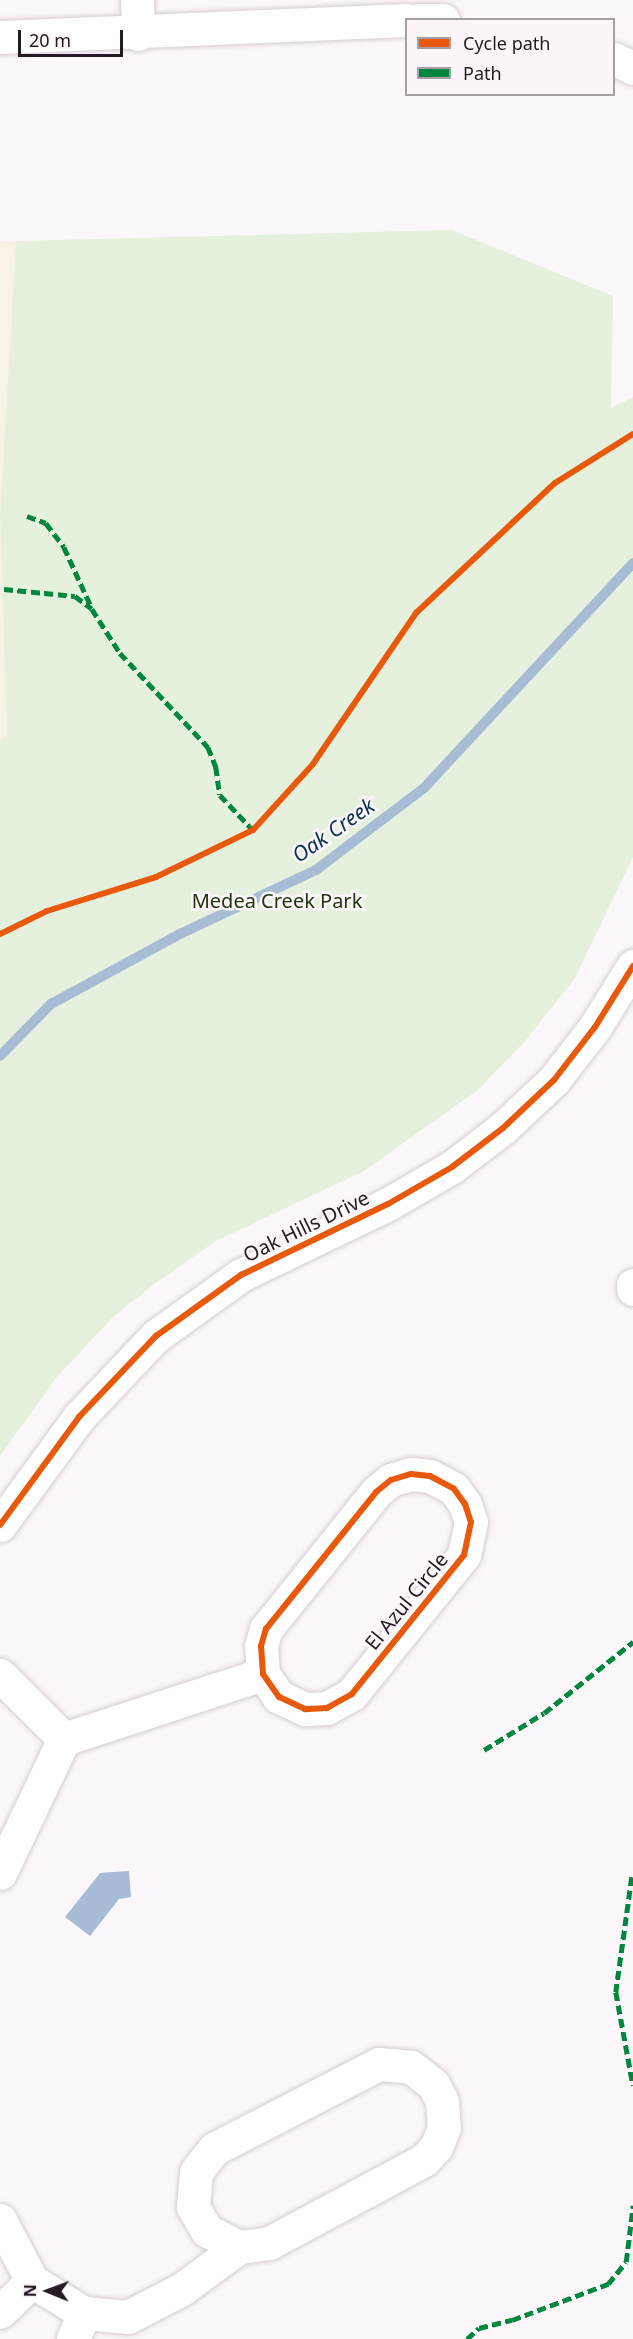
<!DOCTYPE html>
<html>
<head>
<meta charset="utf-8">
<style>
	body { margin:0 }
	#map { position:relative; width:633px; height:2339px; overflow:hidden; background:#fbf7fa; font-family:"Noto Sans",sans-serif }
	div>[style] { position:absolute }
	.education>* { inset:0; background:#f9f2e7 }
	.green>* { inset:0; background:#e6f1dd }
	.water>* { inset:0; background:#a6bdd5 }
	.stream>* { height:10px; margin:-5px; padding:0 5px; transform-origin:5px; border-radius:5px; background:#a6bdd5 }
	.roads { filter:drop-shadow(0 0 2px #d4cdd3) drop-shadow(0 0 2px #d4cdd3) }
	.minor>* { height:33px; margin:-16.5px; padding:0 16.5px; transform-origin:16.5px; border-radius:16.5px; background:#fefefe }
	.quiet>* { height:4.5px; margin-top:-2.25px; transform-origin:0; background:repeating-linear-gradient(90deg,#00873e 0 9px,transparent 0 13.5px) }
	.cycleway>* { height:6px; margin:-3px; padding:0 3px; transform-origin:3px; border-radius:3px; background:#e8590c }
	span { translate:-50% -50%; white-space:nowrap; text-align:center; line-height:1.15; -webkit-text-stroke:5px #fcf6fb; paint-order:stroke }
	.park-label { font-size:20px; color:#20370c }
	.street-label { font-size:20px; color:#231a23 }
	.water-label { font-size:21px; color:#093354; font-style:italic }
	.legend { position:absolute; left:405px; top:18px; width:210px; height:78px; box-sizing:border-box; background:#fcf6fb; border:2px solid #a59ea5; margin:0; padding:8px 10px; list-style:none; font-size:18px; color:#231a23 }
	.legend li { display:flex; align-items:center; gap:12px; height:30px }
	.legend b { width:30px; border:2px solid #a59ea5 }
	.north { position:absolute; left:18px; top:2261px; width:60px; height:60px; -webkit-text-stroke:4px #fcf6fb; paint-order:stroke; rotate:271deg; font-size:16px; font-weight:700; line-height:24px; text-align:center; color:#231a23 }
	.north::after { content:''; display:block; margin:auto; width:21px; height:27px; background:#231a23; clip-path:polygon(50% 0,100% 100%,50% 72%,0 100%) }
	.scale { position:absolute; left:18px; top:30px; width:105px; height:27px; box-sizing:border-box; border:3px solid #231a23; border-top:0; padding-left:8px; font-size:18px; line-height:21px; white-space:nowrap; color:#231a23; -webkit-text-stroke:4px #fcf6fb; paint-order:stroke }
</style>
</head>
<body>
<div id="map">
	<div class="education">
		<i style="clip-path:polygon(0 241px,16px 241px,0 515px,7px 734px,0 740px)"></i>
	</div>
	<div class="green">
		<i style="clip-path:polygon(452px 230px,613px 296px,611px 408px,633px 397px,633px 857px,575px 978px,526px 1040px,478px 1090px,364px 1171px,216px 1241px,154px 1284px,112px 1318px,57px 1377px,0 1456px,0 740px,7px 734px,0 515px,16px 241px)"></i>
	</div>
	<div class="water">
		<i style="clip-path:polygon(129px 1871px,131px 1897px,119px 1899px,90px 1936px,65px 1917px,100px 1873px)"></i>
	</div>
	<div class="stream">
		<i style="left:0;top:1056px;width:73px;rotate:-45.6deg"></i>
		<i style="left:51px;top:1004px;width:149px;rotate:-28.5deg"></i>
		<i style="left:182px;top:933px;width:148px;rotate:-25.2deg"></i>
		<i style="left:316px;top:870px;width:136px;rotate:-37.2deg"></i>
		<i style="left:424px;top:788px;width:307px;rotate:-47.1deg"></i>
	</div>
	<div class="roads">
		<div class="minor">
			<i style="left:137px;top:0;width:34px;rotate:88deg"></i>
			<i style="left:419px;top:20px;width:24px"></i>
			<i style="left:0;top:37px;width:406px;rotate:-2.4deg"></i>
			<i style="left:614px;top:59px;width:21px;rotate:25deg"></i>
			<i style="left:633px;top:1285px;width:4px;rotate:90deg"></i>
			<i style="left:411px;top:1474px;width:19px;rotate:6deg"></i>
			<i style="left:430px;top:1476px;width:27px;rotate:28deg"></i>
			<i style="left:454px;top:1489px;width:19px;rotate:54deg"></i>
			<i style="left:465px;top:1504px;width:19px;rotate:72deg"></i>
			<i style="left:471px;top:1522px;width:34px;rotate:102deg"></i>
			<i style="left:464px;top:1555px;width:179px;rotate:128.9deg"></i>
			<i style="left:352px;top:1694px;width:29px;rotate:151deg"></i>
			<i style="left:327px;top:1708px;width:22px;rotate:177deg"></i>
			<i style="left:305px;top:1709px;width:29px;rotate:-155deg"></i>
			<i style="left:279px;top:1697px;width:28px;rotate:-125deg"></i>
			<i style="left:263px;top:1674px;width:28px;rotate:-94deg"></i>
			<i style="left:261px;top:1646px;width:18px;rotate:-74deg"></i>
			<i style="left:266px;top:1629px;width:176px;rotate:-51.2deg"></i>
			<i style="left:376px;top:1492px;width:19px;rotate:-39deg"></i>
			<i style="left:391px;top:1480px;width:21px;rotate:-17deg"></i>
			<i style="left:0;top:1525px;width:134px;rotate:-53.8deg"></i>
			<i style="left:79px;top:1417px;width:112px;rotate:-46.5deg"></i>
			<i style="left:156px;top:1336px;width:105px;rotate:-35.7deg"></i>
			<i style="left:241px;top:1275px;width:163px;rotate:-25.8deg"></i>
			<i style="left:388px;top:1204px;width:74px;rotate:-30deg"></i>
			<i style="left:452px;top:1167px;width:64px;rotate:-37.4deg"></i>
			<i style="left:503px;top:1128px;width:70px;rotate:-43.3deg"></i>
			<i style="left:554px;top:1080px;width:67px;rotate:-52.3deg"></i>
			<i style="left:595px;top:1027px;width:72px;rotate:-58.1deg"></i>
			<i style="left:0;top:1675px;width:91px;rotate:45deg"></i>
			<i style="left:64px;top:1739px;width:209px;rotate:-18.1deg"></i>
			<i style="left:0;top:1873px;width:148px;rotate:-64.5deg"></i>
			<i style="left:379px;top:2064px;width:32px;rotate:5deg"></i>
			<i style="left:411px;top:2067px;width:28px;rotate:38deg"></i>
			<i style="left:433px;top:2084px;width:19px;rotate:62deg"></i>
			<i style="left:442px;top:2101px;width:27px;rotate:86deg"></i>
			<i style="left:444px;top:2128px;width:21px;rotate:113deg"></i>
			<i style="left:436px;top:2147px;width:18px;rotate:133deg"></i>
			<i style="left:424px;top:2160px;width:176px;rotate:151.8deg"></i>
			<i style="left:269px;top:2243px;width:30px;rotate:172deg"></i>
			<i style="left:239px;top:2247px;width:36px;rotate:-153deg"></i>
			<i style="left:207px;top:2231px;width:28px;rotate:-120deg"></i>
			<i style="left:193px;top:2207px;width:35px;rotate:-85deg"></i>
			<i style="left:196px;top:2172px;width:29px;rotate:-52deg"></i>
			<i style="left:214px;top:2149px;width:186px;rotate:-27.3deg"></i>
			<i style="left:0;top:2220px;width:69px;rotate:62.3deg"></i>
			<i style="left:32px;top:2281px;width:61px;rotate:31.6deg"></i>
			<i style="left:84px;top:2313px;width:44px;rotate:5.2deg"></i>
			<i style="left:128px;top:2317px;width:61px;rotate:-27.4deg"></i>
			<i style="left:182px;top:2289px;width:71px;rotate:-36.4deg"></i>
			<i style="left:0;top:2312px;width:45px;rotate:-44.1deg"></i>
			<i style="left:73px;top:2339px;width:28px;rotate:-67deg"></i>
		</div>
	</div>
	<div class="quiet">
		<i style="left:27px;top:516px;width:20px;rotate:20deg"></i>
		<i style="left:46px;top:523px;width:30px;rotate:53deg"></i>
		<i style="left:64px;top:547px;width:65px;rotate:65.4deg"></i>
		<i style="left:4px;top:589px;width:71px;rotate:5.6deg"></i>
		<i style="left:75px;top:596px;width:21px;rotate:37deg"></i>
		<i style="left:92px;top:609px;width:52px;rotate:57.5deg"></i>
		<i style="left:120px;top:653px;width:129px;rotate:46.9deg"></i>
		<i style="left:208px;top:747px;width:22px;rotate:68deg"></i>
		<i style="left:216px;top:767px;width:28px;rotate:82deg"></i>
		<i style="left:220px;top:795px;width:48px;rotate:46.7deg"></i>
		<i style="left:484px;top:1750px;width:70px;rotate:-31.7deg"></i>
		<i style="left:544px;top:1713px;width:114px;rotate:-38.6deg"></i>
		<i style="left:632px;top:1877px;width:116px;rotate:97.9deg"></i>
		<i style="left:616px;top:1992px;width:95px;rotate:79.6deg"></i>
		<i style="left:467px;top:2339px;width:16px;rotate:-43deg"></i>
		<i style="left:479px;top:2328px;width:34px;rotate:-14deg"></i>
		<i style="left:512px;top:2320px;width:103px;rotate:-20.6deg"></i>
		<i style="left:608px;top:2284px;width:28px;rotate:-51deg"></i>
		<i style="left:626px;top:2262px;width:57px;rotate:-83deg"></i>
	</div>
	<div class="cycleway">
		<i style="left:0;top:934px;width:52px;rotate:-26.1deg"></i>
		<i style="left:47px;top:911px;width:114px;rotate:-17.3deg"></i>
		<i style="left:156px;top:877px;width:108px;rotate:-25.9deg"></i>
		<i style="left:253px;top:830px;width:89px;rotate:-47.7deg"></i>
		<i style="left:313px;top:764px;width:183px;rotate:-55.7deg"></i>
		<i style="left:416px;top:613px;width:190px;rotate:-43.1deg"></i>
		<i style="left:555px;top:483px;width:92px;rotate:-32.1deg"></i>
		<i style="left:411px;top:1474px;width:19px;rotate:6deg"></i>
		<i style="left:430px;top:1476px;width:27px;rotate:28deg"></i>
		<i style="left:454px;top:1489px;width:19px;rotate:54deg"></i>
		<i style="left:465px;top:1504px;width:19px;rotate:72deg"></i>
		<i style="left:471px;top:1522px;width:34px;rotate:102deg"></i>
		<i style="left:464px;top:1555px;width:179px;rotate:128.9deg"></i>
		<i style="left:352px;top:1694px;width:29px;rotate:151deg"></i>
		<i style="left:327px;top:1708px;width:22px;rotate:177deg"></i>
		<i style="left:305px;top:1709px;width:29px;rotate:-155deg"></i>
		<i style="left:279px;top:1697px;width:28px;rotate:-125deg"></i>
		<i style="left:263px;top:1674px;width:28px;rotate:-94deg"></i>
		<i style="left:261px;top:1646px;width:18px;rotate:-74deg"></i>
		<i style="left:266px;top:1629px;width:176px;rotate:-51.2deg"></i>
		<i style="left:376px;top:1492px;width:19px;rotate:-39deg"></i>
		<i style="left:391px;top:1480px;width:21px;rotate:-17deg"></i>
		<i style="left:0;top:1525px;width:134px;rotate:-53.8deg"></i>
		<i style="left:79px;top:1417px;width:112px;rotate:-46.5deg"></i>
		<i style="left:156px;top:1336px;width:105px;rotate:-35.7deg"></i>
		<i style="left:241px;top:1275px;width:163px;rotate:-25.8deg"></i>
		<i style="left:388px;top:1204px;width:74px;rotate:-30deg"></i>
		<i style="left:452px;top:1167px;width:64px;rotate:-37.4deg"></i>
		<i style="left:503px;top:1128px;width:70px;rotate:-43.3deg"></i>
		<i style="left:554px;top:1080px;width:67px;rotate:-52.3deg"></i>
		<i style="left:595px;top:1027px;width:72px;rotate:-58.1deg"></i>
	</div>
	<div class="park-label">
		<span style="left:277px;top:900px">Medea Creek Park</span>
	</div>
	<div class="street-label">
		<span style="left:306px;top:1226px;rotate:-26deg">Oak Hills Drive</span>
		<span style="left:406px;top:1601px;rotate:-51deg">El Azul Circle</span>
	</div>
	<div class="water-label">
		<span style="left:333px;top:830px;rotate:-35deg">Oak Creek</span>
	</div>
	<ul class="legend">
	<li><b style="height:8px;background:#e8590c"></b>Cycle path</li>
	<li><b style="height:8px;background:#00873e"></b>Path</li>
	</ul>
	<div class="north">N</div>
	<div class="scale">20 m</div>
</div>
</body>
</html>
